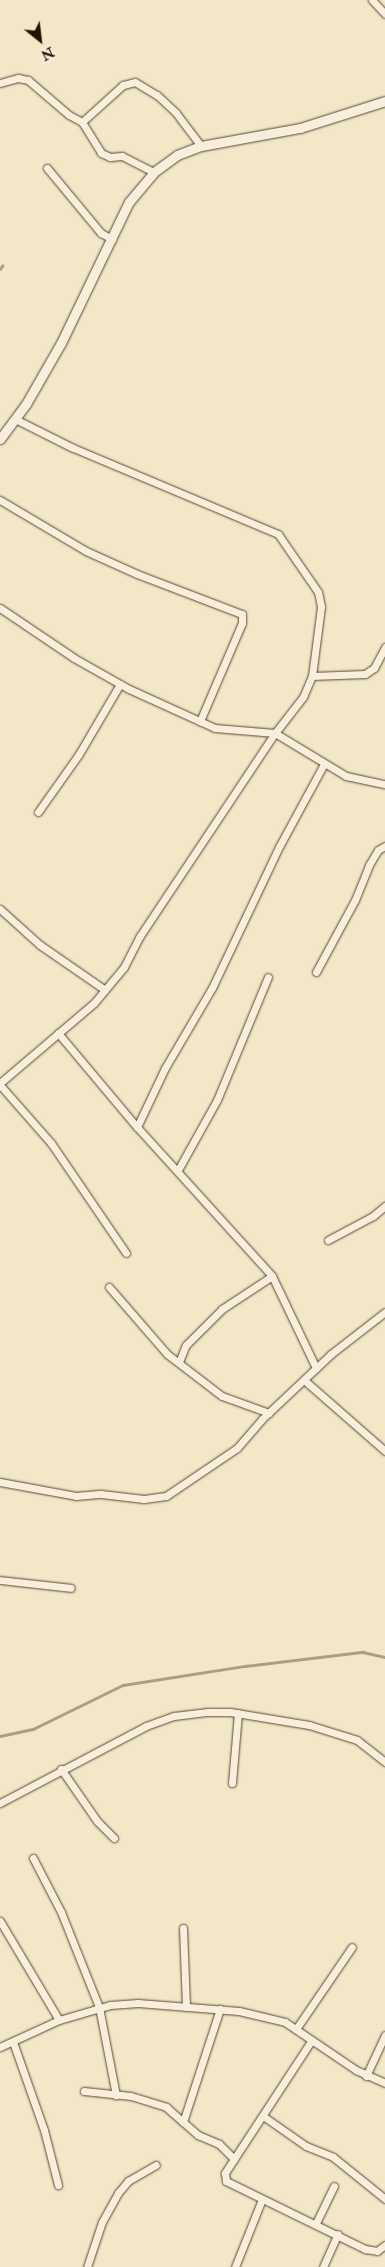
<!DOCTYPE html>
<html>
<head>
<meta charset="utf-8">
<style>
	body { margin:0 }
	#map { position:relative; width:385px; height:2267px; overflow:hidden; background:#f2e7c7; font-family:"IM FELL Double Pica",serif }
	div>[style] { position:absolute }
	.stream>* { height:2.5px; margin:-1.25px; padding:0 1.25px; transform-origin:1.25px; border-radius:1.25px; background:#ad9e83 }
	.roads { filter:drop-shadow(0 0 1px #594632) drop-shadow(0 0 1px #594632) }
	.minor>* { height:7px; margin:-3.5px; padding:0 3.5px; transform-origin:3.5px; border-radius:3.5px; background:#f7efdb }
	.tertiary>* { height:9px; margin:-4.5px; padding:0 4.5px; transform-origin:4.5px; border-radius:4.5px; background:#f7efdb }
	span { translate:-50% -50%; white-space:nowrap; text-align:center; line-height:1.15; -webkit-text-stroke:4px #f7efdb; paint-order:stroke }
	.north { position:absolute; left:15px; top:15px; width:50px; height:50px; -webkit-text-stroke:4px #f7efdb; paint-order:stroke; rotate:151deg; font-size:14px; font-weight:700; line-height:20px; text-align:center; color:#261000 }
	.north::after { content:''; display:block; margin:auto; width:18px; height:22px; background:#261000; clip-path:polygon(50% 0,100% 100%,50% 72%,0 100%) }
</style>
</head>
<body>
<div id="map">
	<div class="stream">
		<i style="left:0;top:269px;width:4px;rotate:-56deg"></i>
		<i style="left:0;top:1736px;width:34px;rotate:-12deg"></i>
		<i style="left:33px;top:1729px;width:100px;rotate:-26.1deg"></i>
		<i style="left:123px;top:1685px;width:123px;rotate:-8.9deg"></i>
		<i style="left:245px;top:1666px;width:119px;rotate:-6.8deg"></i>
		<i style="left:363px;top:1652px;width:23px;rotate:13deg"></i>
	</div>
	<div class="roads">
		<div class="minor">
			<i style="left:372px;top:0;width:19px;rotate:47deg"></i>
			<i style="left:0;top:83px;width:19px;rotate:-16deg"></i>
			<i style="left:18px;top:78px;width:10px;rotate:11deg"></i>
			<i style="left:28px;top:80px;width:54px;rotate:40.5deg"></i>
			<i style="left:69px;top:115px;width:15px;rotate:28deg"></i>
			<i style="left:82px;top:122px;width:36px;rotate:58deg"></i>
			<i style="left:101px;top:153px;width:10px;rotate:24deg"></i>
			<i style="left:110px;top:157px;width:12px;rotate:-5deg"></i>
			<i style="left:122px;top:156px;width:36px;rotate:27deg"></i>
			<i style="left:82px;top:122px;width:55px;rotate:-42.1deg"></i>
			<i style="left:123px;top:85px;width:12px;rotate:-14deg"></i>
			<i style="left:135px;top:82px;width:26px;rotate:31deg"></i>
			<i style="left:157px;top:95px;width:26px;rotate:43deg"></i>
			<i style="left:176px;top:113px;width:41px;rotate:52.9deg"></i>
			<i style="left:47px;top:168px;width:85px;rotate:50.3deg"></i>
			<i style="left:101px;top:233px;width:13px;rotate:29deg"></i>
			<i style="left:0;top:500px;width:100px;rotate:30.7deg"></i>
			<i style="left:86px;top:551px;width:56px;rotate:24.3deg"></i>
			<i style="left:137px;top:574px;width:112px;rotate:20.9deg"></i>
			<i style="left:242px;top:614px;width:9px;rotate:90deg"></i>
			<i style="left:242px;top:623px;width:107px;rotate:113.2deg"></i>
			<i style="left:0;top:608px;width:89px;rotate:34deg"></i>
			<i style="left:74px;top:658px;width:63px;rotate:29.4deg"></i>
			<i style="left:129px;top:689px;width:94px;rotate:24.4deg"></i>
			<i style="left:215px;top:728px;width:60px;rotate:4.8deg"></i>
			<i style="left:275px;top:733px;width:83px;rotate:31.2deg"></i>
			<i style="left:346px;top:776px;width:40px;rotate:12deg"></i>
			<i style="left:312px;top:676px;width:53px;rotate:-2.2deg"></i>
			<i style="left:365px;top:674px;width:11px;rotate:-34deg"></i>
			<i style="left:374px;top:668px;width:24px;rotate:-62deg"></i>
			<i style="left:38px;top:812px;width:71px;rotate:-54.7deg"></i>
			<i style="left:79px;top:754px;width:81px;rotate:-59.6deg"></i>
			<i style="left:0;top:909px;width:54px;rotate:42deg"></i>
			<i style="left:40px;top:945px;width:79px;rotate:34.7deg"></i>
			<i style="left:316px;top:972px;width:82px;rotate:-61.6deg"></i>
			<i style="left:355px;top:900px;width:38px;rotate:-68deg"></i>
			<i style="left:369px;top:865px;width:17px;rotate:-59deg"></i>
			<i style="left:378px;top:850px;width:8px;rotate:-30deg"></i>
			<i style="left:58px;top:1033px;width:123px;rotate:50deg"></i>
			<i style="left:137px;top:1127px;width:201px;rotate:47.8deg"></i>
			<i style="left:272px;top:1276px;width:102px;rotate:64.4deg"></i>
			<i style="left:0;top:1083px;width:123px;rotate:-40.4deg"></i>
			<i style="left:94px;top:1003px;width:47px;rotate:-50.2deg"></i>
			<i style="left:124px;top:967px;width:35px;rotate:-63deg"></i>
			<i style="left:140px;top:936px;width:244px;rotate:-56.4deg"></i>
			<i style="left:275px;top:733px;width:46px;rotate:-52.1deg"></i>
			<i style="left:303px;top:697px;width:23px;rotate:-67deg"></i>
			<i style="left:312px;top:676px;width:70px;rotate:-82.6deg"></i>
			<i style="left:321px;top:607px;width:15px;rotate:-101deg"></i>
			<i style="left:318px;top:592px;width:70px;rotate:-124.6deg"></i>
			<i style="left:278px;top:534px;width:222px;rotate:-157.2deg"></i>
			<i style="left:73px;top:448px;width:65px;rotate:-153.4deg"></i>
			<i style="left:0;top:1085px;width:77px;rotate:48.7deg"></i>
			<i style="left:51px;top:1143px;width:133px;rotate:55.7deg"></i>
			<i style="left:137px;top:1127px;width:65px;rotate:-64.6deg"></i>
			<i style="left:165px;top:1068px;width:93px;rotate:-59.6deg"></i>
			<i style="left:212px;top:988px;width:158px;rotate:-64.6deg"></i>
			<i style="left:280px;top:845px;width:92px;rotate:-61.5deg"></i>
			<i style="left:178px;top:1170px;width:80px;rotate:-60.9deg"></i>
			<i style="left:217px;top:1100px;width:133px;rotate:-67.5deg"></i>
			<i style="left:328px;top:1240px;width:51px;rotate:-28.1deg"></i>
			<i style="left:373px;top:1216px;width:16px;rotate:-40deg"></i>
			<i style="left:109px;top:1287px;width:89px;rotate:49.1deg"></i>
			<i style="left:167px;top:1354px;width:69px;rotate:37.4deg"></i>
			<i style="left:222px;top:1396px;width:50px;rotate:19.9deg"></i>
			<i style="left:179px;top:1362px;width:18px;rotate:-68deg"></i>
			<i style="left:186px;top:1345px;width:51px;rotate:-45deg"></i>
			<i style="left:222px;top:1309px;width:60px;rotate:-33.4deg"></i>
			<i style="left:304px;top:1380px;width:108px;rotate:41.2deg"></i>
			<i style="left:0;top:1482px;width:77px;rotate:10.4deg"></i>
			<i style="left:76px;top:1496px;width:25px;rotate:-5deg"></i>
			<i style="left:101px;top:1494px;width:43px;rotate:6.6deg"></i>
			<i style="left:144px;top:1499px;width:22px;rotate:-8deg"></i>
			<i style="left:166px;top:1496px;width:86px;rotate:-34.1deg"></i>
			<i style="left:237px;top:1448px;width:38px;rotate:-49deg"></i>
			<i style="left:262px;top:1419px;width:95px;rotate:-43.3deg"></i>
			<i style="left:331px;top:1354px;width:68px;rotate:-37.9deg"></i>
			<i style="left:0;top:1580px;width:71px;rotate:6.4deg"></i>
			<i style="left:61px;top:1769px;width:63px;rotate:55.3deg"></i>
			<i style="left:97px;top:1821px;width:24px;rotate:45deg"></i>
			<i style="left:232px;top:1783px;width:70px;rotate:-85.1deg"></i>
			<i style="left:0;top:1803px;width:165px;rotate:-27.8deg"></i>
			<i style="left:146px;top:1726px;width:30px;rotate:-20deg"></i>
			<i style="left:174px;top:1716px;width:34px;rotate:-7deg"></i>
			<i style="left:208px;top:1712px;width:22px"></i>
			<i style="left:230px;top:1712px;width:80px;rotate:9.3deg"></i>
			<i style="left:309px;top:1725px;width:50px;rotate:17.4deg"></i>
			<i style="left:357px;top:1740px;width:36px;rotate:38deg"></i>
			<i style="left:33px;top:1858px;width:61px;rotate:62.6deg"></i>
			<i style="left:61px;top:1912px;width:102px;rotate:68.2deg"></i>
			<i style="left:99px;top:2007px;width:90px;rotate:79.1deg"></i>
			<i style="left:0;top:1921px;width:115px;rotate:59.2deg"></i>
			<i style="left:183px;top:1928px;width:79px;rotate:87.8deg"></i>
			<i style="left:296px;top:2029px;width:99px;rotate:-55.7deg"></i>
			<i style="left:13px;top:2042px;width:93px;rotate:70.6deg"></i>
			<i style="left:44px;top:2130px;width:57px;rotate:75.7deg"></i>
			<i style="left:0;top:2047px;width:65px;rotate:-24.6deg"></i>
			<i style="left:59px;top:2020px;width:53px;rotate:-16.4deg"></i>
			<i style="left:110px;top:2005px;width:28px;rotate:-4deg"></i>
			<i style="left:138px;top:2003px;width:101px;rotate:4.5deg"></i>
			<i style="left:239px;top:2011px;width:47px;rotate:13.4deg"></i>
			<i style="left:285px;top:2022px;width:86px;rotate:34.1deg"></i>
			<i style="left:356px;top:2070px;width:32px;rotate:24deg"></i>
			<i style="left:366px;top:2076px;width:45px;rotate:-65.1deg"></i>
			<i style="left:84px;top:2091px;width:47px;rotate:6.1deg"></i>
			<i style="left:131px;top:2096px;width:37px;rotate:17deg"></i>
			<i style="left:166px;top:2107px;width:43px;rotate:41.2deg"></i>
			<i style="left:198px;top:2135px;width:23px;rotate:23deg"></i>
			<i style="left:219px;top:2144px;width:21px;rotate:45deg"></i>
			<i style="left:234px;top:2159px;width:17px;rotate:123deg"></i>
			<i style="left:225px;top:2173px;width:8px;rotate:83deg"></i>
			<i style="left:226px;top:2181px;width:155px;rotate:26.1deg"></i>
			<i style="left:365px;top:2249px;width:12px;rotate:9deg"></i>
			<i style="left:377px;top:2251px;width:10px;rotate:-37deg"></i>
			<i style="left:263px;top:2116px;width:52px;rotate:34.9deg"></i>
			<i style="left:306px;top:2146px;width:29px;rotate:22deg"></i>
			<i style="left:333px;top:2157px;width:67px;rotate:38.9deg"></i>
			<i style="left:183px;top:2122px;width:119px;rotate:-71.9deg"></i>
			<i style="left:234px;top:2159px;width:142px;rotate:-56.8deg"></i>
			<i style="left:316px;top:2223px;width:41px;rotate:-64.1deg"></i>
			<i style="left:87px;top:2267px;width:47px;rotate:-71.6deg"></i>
			<i style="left:102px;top:2222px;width:33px;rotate:-61deg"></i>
			<i style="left:118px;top:2193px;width:16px;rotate:-50deg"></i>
			<i style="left:128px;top:2181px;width:32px;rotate:-30deg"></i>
			<i style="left:235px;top:2267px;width:73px;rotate:-68.3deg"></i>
			<i style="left:323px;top:2267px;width:36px;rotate:-66deg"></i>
		</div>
		<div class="tertiary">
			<i style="left:0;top:439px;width:44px;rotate:-53.4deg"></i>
			<i style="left:26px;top:404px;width:70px;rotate:-60.2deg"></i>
			<i style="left:61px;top:343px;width:157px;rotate:-64.3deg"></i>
			<i style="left:129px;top:202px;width:39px;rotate:-50deg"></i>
			<i style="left:154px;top:172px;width:29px;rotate:-36deg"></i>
			<i style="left:177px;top:155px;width:26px;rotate:-21deg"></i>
			<i style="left:201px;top:146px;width:101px;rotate:-10.3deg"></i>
			<i style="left:300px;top:128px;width:89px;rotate:-17.6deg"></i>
		</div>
	</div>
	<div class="north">N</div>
</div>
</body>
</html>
